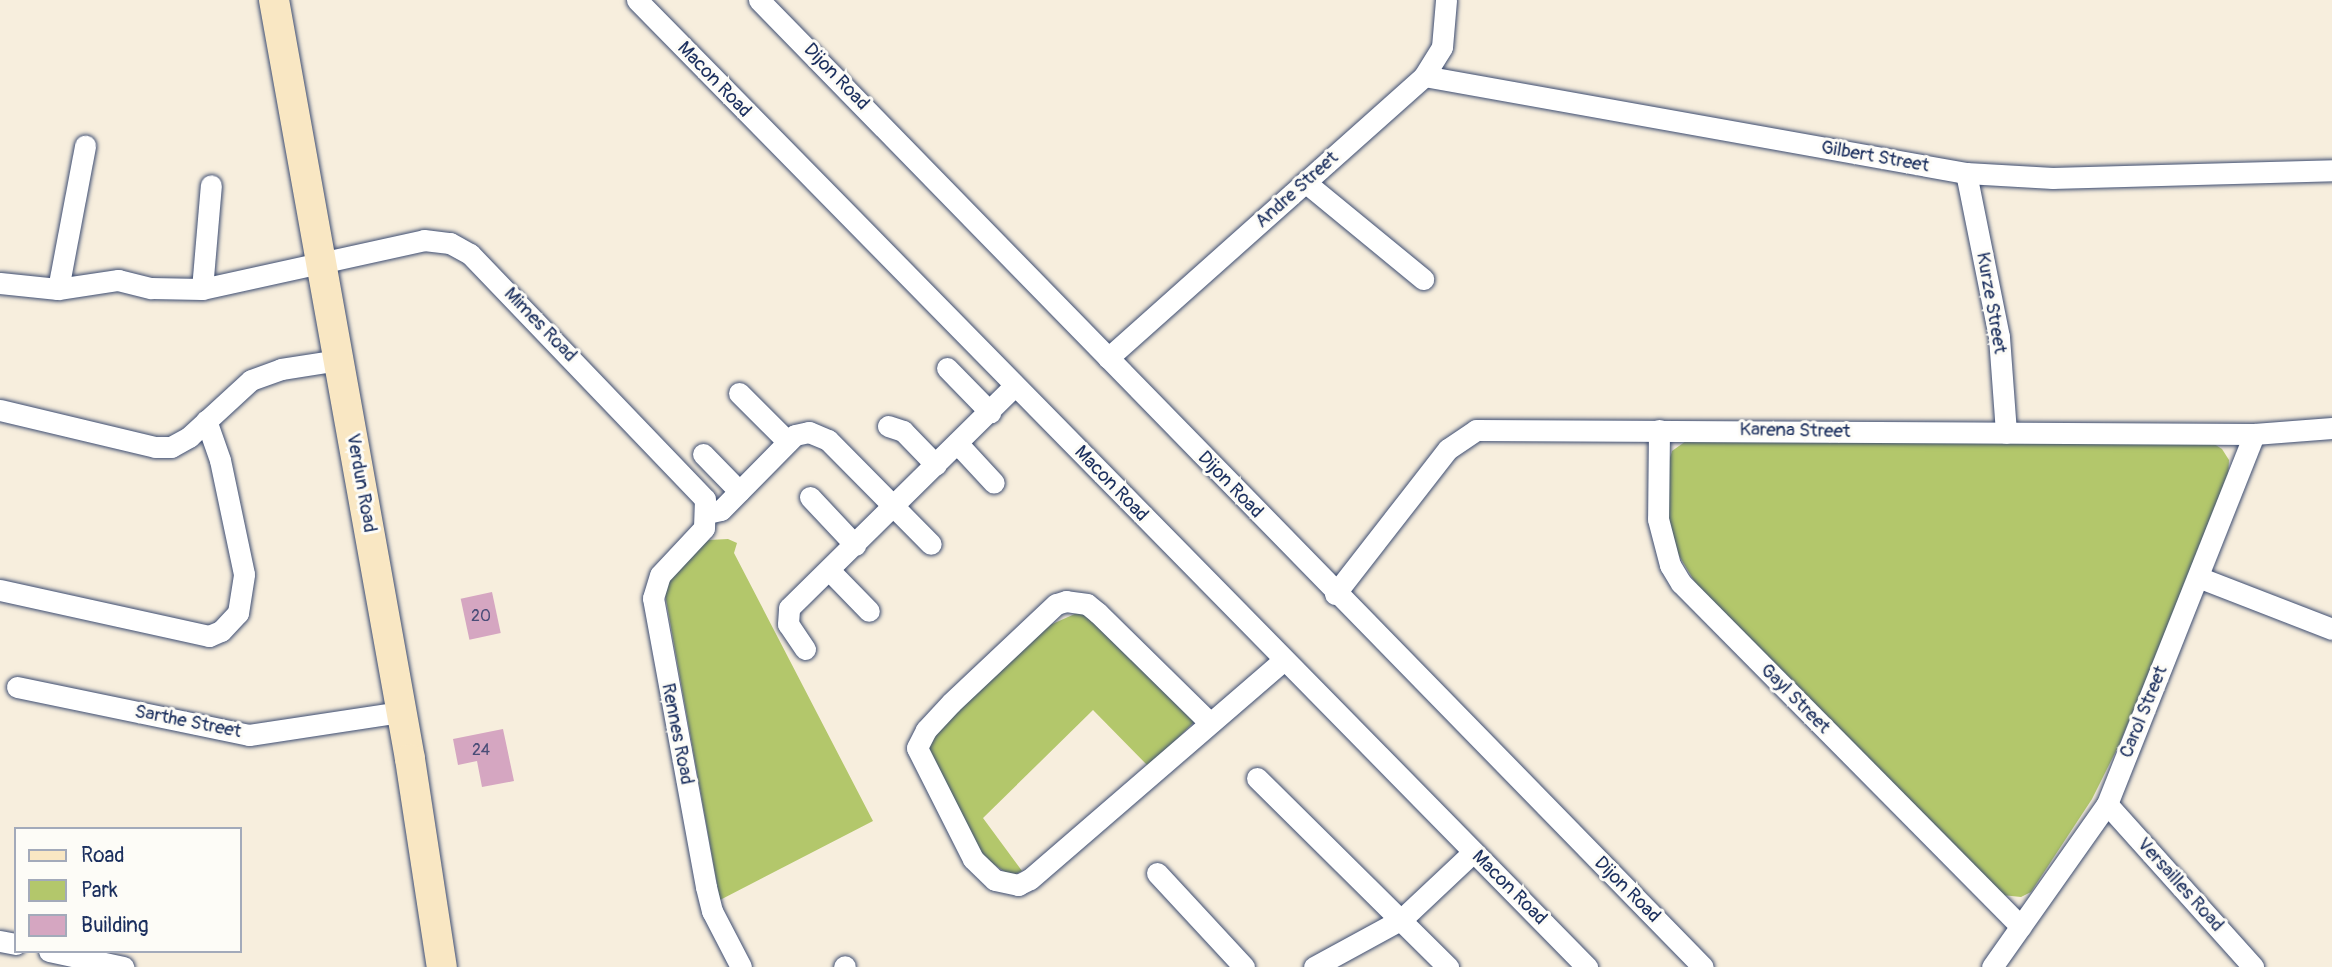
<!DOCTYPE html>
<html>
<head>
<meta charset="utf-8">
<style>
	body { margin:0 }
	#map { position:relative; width:2332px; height:967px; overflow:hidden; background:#f7eedd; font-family:Pangolin,sans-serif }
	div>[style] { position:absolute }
	.green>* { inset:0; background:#b3c76b }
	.building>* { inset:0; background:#d5a6c1; transform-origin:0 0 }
	.roads { filter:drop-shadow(0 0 2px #3c4c71) drop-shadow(0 0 2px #3c4c71) }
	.street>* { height:21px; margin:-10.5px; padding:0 10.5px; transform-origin:10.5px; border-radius:10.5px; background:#fff }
	.secondary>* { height:30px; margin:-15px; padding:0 15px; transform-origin:15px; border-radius:15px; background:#f9e7c3 }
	span { translate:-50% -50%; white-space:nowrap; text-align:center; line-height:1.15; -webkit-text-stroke:6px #fdfcf7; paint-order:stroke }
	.number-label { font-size:16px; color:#4a4d77 }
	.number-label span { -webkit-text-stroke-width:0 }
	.street-label { font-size:19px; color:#1b2f5e }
	.legend { position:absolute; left:14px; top:827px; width:228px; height:126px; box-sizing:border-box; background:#fdfcf7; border:2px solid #a3aaba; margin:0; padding:9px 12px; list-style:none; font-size:21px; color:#1b2f5e }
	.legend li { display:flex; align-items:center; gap:14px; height:35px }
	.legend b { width:35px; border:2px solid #a3aaba }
</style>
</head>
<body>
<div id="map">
	<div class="green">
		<i style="clip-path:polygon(1686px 441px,2211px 442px,2222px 449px,2229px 460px,2228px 481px,2119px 745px,2092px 799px,2031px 892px,2021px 897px,2002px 895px,1696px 584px,1675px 549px,1668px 520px,1669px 461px,1672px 451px)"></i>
		<i style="clip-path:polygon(728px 539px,737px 543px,734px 553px,873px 821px,720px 900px,665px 594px,668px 580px,691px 554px,709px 540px)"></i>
		<i style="clip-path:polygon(1077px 613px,1089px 614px,1195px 721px,1149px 767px,1093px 710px,983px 818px,1022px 871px,1011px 876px,976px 852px,927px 763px,928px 746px,934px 733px,1050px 625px)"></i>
	</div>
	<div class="building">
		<i style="left:492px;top:592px;width:42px;height:32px;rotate:78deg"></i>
		<i style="clip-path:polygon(503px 729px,514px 781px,482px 787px,477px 761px,458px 765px,453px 739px)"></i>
	</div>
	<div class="roads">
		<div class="street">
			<i style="left:637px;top:0;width:1356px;rotate:45.51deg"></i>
			<i style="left:759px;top:0;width:1351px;rotate:45.69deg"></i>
			<i style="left:1424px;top:76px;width:551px;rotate:10.15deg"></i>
			<i style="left:1966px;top:173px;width:87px;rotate:3.3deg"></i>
			<i style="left:2053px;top:178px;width:279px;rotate:-1.6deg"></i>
			<i style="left:1966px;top:173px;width:167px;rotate:78.6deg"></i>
			<i style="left:1999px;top:337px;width:96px;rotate:85.8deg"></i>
			<i style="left:1305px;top:182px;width:153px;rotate:39.4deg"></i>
			<i style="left:0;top:283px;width:58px;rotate:5.9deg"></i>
			<i style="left:58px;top:289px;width:61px;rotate:-8.5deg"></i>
			<i style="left:118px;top:280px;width:34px;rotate:14deg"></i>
			<i style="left:151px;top:288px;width:51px;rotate:1.1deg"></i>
			<i style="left:202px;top:289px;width:227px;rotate:-12.4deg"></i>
			<i style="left:424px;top:240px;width:26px;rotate:7deg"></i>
			<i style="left:450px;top:243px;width:23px;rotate:29deg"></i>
			<i style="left:470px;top:254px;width:339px;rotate:46.2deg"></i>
			<i style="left:705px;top:499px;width:29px;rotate:92deg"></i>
			<i style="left:704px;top:528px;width:64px;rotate:133.1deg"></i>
			<i style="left:660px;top:575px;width:24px;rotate:107deg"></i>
			<i style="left:653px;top:598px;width:294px;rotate:79.6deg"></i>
			<i style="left:706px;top:887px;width:25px;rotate:76deg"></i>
			<i style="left:712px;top:911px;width:63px;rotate:62.6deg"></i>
			<i style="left:58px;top:289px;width:146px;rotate:-79.3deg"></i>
			<i style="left:202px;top:289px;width:104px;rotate:-85.1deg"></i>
			<i style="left:1108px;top:358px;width:424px;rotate:-41.7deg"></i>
			<i style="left:1424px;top:76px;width:34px;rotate:-58deg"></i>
			<i style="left:1442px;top:47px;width:47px;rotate:-85.1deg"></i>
			<i style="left:947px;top:368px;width:62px;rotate:45.7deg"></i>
			<i style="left:739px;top:393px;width:69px;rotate:45deg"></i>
			<i style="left:0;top:410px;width:159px;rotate:13.4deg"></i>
			<i style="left:155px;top:447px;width:16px"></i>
			<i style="left:171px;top:447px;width:21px;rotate:-29deg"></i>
			<i style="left:189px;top:437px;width:84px;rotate:-42.6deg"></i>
			<i style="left:251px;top:380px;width:32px;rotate:-20deg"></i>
			<i style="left:281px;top:369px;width:59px;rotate:-8.8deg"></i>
			<i style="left:888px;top:426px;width:16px;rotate:18deg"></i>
			<i style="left:903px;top:431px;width:47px;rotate:45.9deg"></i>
			<i style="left:1659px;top:430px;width:89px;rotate:90.6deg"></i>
			<i style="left:1658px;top:519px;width:48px;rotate:75.4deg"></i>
			<i style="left:1670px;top:565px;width:21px;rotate:59deg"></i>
			<i style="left:1681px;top:583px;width:483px;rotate:45.3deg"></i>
			<i style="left:957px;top:443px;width:54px;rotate:47.2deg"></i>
			<i style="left:703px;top:454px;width:52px;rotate:45.8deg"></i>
			<i style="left:810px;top:497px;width:66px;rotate:46.8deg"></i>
			<i style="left:707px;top:513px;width:14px;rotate:-12deg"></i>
			<i style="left:721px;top:510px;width:105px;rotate:-45.4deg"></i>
			<i style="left:795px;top:435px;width:14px;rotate:-12deg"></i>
			<i style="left:809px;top:432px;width:21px;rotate:23deg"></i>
			<i style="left:828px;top:440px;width:146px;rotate:45.3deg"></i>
			<i style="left:829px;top:570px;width:57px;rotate:45.7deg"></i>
			<i style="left:2198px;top:577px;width:144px;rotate:21.2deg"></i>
			<i style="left:0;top:590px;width:214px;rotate:12.4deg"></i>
			<i style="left:209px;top:636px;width:13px;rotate:-23deg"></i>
			<i style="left:221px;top:631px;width:25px;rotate:-47deg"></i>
			<i style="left:238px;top:613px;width:39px;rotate:-81deg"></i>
			<i style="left:244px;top:574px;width:116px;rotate:-101.9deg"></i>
			<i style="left:220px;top:460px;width:42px;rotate:-109.3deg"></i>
			<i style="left:1335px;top:594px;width:184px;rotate:-52.1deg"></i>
			<i style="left:1448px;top:449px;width:34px;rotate:-34deg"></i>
			<i style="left:1476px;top:430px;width:778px;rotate:0.29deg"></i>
			<i style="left:2254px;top:434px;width:78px;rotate:-4.4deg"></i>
			<i style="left:805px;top:649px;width:30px;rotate:-124deg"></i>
			<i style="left:788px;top:624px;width:16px;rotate:-86deg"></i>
			<i style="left:789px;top:608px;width:317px;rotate:-44.6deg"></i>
			<i style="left:17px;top:687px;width:237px;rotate:11.7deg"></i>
			<i style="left:249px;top:735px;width:154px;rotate:-8.6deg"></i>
			<i style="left:1210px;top:723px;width:157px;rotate:-135.5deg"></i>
			<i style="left:1098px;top:613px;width:14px;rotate:-141deg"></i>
			<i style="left:1087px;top:604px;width:21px;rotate:-172deg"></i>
			<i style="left:1066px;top:601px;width:10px;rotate:163deg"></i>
			<i style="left:1056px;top:604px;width:144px;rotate:136.7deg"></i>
			<i style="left:951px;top:703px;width:37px;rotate:133deg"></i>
			<i style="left:926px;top:730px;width:20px;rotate:117deg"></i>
			<i style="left:917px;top:748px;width:124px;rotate:63.2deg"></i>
			<i style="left:973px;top:859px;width:30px;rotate:44deg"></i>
			<i style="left:995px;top:880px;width:24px;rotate:12deg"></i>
			<i style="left:1018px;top:885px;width:13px;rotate:-27deg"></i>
			<i style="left:1030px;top:879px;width:334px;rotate:-40.8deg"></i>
			<i style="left:1257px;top:778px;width:269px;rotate:44.7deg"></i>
			<i style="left:2107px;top:804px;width:219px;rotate:48.1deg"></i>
			<i style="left:1157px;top:873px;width:128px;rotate:47.2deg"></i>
			<i style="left:0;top:941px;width:16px;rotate:11deg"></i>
			<i style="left:49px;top:951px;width:76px;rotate:12.2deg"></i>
			<i style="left:844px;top:967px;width:1px;rotate:-45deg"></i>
			<i style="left:1314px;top:967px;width:100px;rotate:-28.6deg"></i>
			<i style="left:1402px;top:919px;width:98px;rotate:-43.3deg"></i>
			<i style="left:1992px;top:967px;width:199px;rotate:-54.8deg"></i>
			<i style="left:2107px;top:804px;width:398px;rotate:-68.3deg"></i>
		</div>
		<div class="secondary">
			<i style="left:274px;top:0;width:771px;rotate:79.84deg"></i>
			<i style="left:410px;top:759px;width:210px;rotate:81.3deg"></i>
		</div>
	</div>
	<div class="number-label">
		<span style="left:481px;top:616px">20</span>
		<span style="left:481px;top:750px">24</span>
	</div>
	<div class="street-label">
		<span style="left:836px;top:77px;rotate:46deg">Dijon Road</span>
		<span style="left:714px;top:80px;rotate:46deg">Macon Road</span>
		<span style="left:1875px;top:157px;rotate:10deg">Gilbert Street</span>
		<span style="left:1297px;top:190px;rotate:-42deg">Andre Street</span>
		<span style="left:1991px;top:303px;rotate:80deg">Kurze Street</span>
		<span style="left:540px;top:325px;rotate:46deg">Mimes Road</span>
		<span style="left:1795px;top:431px;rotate:1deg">Karena Street</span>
		<span style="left:361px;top:483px;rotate:80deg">Verdun Road</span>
		<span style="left:1111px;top:484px;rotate:46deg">Macon Road</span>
		<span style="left:1230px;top:485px;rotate:46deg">Dijon Road</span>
		<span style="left:1795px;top:699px;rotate:45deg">Gayl Street</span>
		<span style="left:2144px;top:712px;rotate:-68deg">Carol Street</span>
		<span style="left:188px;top:722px;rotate:11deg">Sarthe Street</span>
		<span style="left:677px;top:734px;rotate:79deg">Rennes Road</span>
		<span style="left:2180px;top:885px;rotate:48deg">Versailles Road</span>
		<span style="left:1509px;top:888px;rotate:45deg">Macon Road</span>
		<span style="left:1627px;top:890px;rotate:45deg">Dijon Road</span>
	</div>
	<ul class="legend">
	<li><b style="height:9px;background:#f9e7c3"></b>Road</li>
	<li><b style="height:19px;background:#b3c76b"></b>Park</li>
	<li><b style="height:19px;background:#d5a6c1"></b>Building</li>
	</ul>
</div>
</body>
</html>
